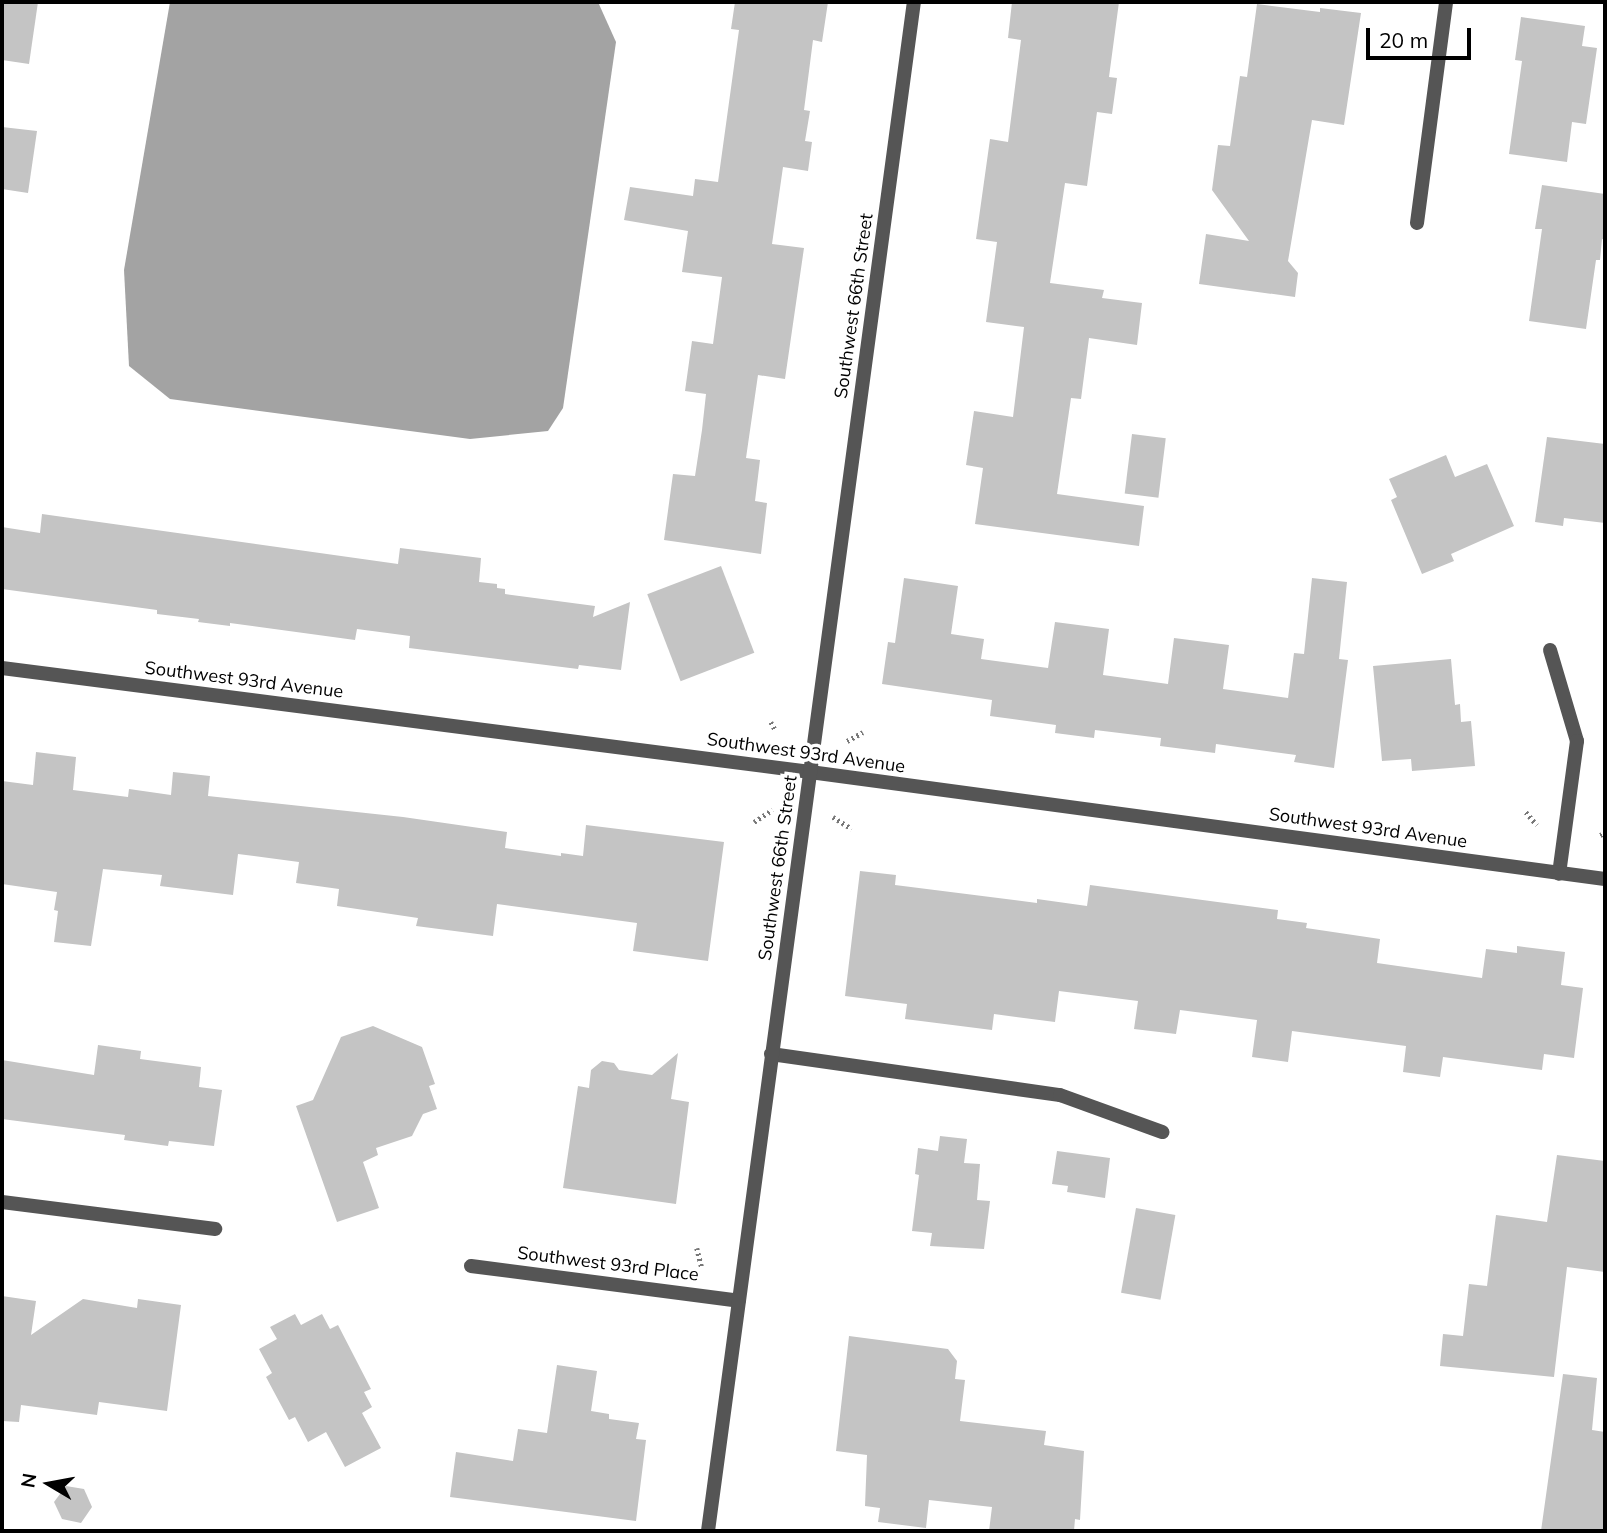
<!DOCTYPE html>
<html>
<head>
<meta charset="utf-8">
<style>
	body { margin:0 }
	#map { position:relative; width:1607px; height:1533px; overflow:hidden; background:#fff; font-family:Mulish,sans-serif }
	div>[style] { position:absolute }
	.water>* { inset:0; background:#a3a3a3 }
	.building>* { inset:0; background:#c4c4c4; transform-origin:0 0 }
	.path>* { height:4.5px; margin-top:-2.25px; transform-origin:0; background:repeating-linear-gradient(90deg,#777 0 2px,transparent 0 5.5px) }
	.lane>* { height:14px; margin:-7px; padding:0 7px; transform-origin:7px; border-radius:7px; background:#555 }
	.street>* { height:14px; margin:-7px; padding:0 7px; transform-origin:7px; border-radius:7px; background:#555 }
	span { translate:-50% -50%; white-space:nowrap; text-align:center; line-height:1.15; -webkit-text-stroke:7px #fff; paint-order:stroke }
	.street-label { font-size:18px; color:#000 }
	.frame { position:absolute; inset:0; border:4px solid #000; pointer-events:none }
	.north { position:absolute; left:14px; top:1449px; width:70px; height:70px; -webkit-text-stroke:5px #fff; paint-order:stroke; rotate:280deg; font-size:19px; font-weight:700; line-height:28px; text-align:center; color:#000 }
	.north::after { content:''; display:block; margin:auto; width:24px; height:32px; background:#000; clip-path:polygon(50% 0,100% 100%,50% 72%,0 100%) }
	.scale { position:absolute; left:1366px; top:28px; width:105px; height:32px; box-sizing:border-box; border:4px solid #000; border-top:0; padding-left:9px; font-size:21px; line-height:24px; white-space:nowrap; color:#000; -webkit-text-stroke:5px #fff; paint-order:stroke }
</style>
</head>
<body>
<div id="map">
	<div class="water">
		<i style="clip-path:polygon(170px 2px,598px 2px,616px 42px,563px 408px,548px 431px,470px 439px,170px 399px,129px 366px,124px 270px)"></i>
	</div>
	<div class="building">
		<i style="clip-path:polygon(2px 2px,38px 2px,29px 64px,2px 60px)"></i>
		<i style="clip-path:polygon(735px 2px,828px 2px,822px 42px,813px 40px,804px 110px,810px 111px,805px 141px,812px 142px,808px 171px,783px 167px,772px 244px,804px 248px,785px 379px,758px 375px,746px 458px,760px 460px,755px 501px,767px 503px,761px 554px,664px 540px,673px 474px,695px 476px,702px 430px,706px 394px,685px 391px,692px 341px,713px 344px,722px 277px,682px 272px,688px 231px,624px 220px,630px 187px,693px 196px,695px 179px,718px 182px,739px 30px,731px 29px)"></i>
		<i style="clip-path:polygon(1012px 2px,1119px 2px,1109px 77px,1117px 78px,1112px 114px,1097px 112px,1087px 186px,1065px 183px,1050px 283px,1104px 290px,1102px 298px,1142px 303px,1137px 345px,1089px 338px,1081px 399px,1071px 398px,1057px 494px,1144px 506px,1139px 546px,975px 524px,983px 468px,966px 465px,974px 411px,1013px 417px,1024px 327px,986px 322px,997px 242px,976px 239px,990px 139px,1008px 142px,1021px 40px,1008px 38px)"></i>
		<i style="clip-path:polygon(1257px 4px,1320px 12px,1320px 8px,1361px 13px,1344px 125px,1312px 120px,1288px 261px,1298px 273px,1295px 297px,1199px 284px,1206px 234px,1249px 241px,1212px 190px,1218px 145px,1230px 146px,1240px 76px,1247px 77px)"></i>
		<i style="clip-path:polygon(1521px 17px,1585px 26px,1582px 46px,1597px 48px,1586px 124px,1572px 122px,1567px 162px,1509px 154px,1522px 61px,1515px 60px)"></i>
		<i style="clip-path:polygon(2px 127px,37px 131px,28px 193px,2px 189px)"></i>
		<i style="clip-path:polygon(1542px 185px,1605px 194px,1605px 240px,1602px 239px,1600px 260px,1596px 260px,1586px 329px,1529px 321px,1542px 229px,1535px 229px)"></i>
		<i style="left:1132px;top:434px;width:34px;height:60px;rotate:7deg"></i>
		<i style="clip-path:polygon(1547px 437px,1605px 444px,1605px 523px,1564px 518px,1563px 526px,1535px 522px)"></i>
		<i style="clip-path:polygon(1446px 455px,1455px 477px,1487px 464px,1514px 526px,1451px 554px,1454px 561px,1422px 574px,1391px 500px,1397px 497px,1389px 479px)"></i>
		<i style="clip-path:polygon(42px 514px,398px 564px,400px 548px,481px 558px,479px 582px,497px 584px,497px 588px,505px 589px,505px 594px,595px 606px,593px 617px,630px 602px,621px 670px,579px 665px,578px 669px,409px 648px,410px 636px,357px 629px,355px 640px,230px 623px,230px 626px,198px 622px,199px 619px,157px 614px,157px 610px,2px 589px,2px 527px,40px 533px)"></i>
		<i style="left:721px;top:566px;width:93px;height:79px;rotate:69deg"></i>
		<i style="clip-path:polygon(904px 578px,958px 586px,951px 634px,984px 639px,981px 659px,1048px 668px,1055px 622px,1109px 629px,1103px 675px,1168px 684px,1174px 638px,1229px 645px,1223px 689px,1288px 698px,1294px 653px,1304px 654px,1312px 578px,1347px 582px,1339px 659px,1348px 660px,1334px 768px,1294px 762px,1296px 755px,1216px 744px,1215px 753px,1160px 746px,1161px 738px,1095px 730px,1094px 738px,1055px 733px,1056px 725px,990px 716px,992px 700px,882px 684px,888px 642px,895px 643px)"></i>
		<i style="clip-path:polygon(1451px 659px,1455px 705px,1460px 704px,1461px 722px,1471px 721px,1475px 766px,1412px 771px,1411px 759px,1382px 761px,1373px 666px)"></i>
		<i style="clip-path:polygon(36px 752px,76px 757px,73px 790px,128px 797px,129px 789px,171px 795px,173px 772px,210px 776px,208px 796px,403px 817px,507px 832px,505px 848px,561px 856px,561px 853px,583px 856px,586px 825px,724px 842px,708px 961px,633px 951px,637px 923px,497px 904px,493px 936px,416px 926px,418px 918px,337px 906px,339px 889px,296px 883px,299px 862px,238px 854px,233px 895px,160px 886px,162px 875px,103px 869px,91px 946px,54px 942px,58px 911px,54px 910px,57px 892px,2px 884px,2px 781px,33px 785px)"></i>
		<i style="clip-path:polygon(860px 871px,896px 875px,895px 885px,1037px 903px,1037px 899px,1087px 906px,1090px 885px,1278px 910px,1277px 919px,1307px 923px,1306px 928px,1380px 939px,1377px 963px,1482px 978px,1486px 949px,1517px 953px,1517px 946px,1565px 952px,1561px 985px,1583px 988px,1574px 1058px,1544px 1054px,1542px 1070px,1443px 1057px,1440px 1077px,1403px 1072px,1406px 1046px,1292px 1031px,1288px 1062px,1252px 1057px,1257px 1020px,1180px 1010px,1176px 1034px,1134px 1029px,1138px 1001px,1059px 991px,1055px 1022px,994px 1014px,992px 1030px,905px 1019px,907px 1004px,845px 996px)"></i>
		<i style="clip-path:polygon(373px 1026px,422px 1047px,435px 1084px,429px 1086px,437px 1109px,423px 1114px,412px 1136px,376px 1148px,378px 1155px,363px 1162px,379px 1208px,337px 1222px,296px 1106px,313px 1100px,341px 1037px)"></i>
		<i style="clip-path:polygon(98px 1045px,141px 1051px,140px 1059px,201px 1067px,199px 1087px,222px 1090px,214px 1146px,169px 1141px,168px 1146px,124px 1140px,125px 1135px,2px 1119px,2px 1060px,94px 1075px)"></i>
		<i style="clip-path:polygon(678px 1053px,671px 1099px,689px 1102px,676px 1204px,563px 1188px,578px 1086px,589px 1088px,591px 1070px,602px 1061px,614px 1063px,619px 1070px,652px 1075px)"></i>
		<i style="clip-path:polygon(940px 1136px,967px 1139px,964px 1163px,980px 1164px,977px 1200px,990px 1201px,984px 1249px,930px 1246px,932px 1233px,912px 1231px,919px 1175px,915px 1174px,918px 1148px,938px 1151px)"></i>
		<i style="clip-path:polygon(1057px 1151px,1110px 1158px,1105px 1198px,1067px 1192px,1068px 1186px,1052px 1184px)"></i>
		<i style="clip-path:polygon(1557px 1155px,1605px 1161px,1605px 1272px,1567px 1267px,1554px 1377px,1440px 1366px,1443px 1334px,1463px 1336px,1469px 1284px,1487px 1286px,1496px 1215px,1547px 1222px)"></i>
		<i style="left:1136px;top:1208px;width:40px;height:86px;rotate:10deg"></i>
		<i style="clip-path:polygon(2px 1296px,36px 1301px,31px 1335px,83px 1299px,137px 1308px,138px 1299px,181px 1305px,167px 1411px,99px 1402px,97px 1415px,21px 1405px,19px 1422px,2px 1421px)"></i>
		<i style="clip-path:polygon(295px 1314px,301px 1325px,322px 1314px,330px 1329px,338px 1325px,371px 1389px,364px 1392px,372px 1407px,362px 1413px,381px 1448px,345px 1467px,326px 1432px,308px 1442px,295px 1417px,289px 1420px,266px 1377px,272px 1373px,259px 1349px,277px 1339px,270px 1327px)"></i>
		<i style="clip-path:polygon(849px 1336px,948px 1349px,957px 1361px,955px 1379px,965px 1380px,960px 1421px,1046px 1431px,1044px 1445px,1084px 1451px,1080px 1520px,1075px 1519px,1074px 1531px,989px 1531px,992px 1507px,929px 1500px,926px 1528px,878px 1522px,880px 1508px,865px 1506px,867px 1455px,836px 1451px)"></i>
		<i style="clip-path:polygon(557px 1365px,597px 1371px,591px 1411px,609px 1414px,609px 1419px,639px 1423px,636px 1439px,646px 1440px,636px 1521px,450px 1497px,456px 1452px,513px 1461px,518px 1429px,547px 1433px)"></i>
		<i style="clip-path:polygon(1563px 1374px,1597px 1378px,1592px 1430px,1605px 1432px,1605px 1531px,1541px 1531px)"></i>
		<i style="clip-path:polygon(66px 1486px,84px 1489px,92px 1507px,81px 1523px,62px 1519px,54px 1502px)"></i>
	</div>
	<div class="path">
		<i style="left:771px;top:722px;width:10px;rotate:61deg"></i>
		<i style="left:847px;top:741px;width:18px;rotate:-29deg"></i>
		<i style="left:1526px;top:812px;width:17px;rotate:50deg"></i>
		<i style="left:833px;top:817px;width:22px;rotate:32deg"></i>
		<i style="left:754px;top:822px;width:22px;rotate:-34deg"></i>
		<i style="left:1600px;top:835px;width:5px;rotate:-22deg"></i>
		<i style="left:697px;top:1248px;width:21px;rotate:76deg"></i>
	</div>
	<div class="lane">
		<i style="left:771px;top:1054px;width:292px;rotate:8.1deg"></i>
		<i style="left:1060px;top:1095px;width:109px;rotate:19.9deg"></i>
	</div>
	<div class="street">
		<i style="left:1417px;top:223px;width:223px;rotate:-82.5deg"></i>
		<i style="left:1550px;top:650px;width:95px;rotate:73.5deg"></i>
		<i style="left:1577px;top:741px;width:134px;rotate:97.7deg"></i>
		<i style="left:2px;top:668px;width:815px;rotate:7.33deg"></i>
		<i style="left:810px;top:772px;width:802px;rotate:7.67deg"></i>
		<i style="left:2px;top:1202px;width:215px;rotate:7.2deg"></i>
		<i style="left:471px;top:1266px;width:270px;rotate:7.4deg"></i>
		<i style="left:708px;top:1531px;width:1543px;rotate:-82.33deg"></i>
	</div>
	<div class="street-label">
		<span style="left:854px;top:306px;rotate:-82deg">Southwest 66th Street</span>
		<span style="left:244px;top:680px;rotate:7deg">Southwest 93rd Avenue</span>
		<span style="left:806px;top:753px;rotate:8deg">Southwest 93rd Avenue</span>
		<span style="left:1368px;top:828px;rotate:8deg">Southwest 93rd Avenue</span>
		<span style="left:778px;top:868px;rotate:-82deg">Southwest 66th Street</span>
		<span style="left:608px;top:1264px;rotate:7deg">Southwest 93rd Place</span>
	</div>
	<div class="frame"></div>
	<div class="north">N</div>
	<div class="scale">20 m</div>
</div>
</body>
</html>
